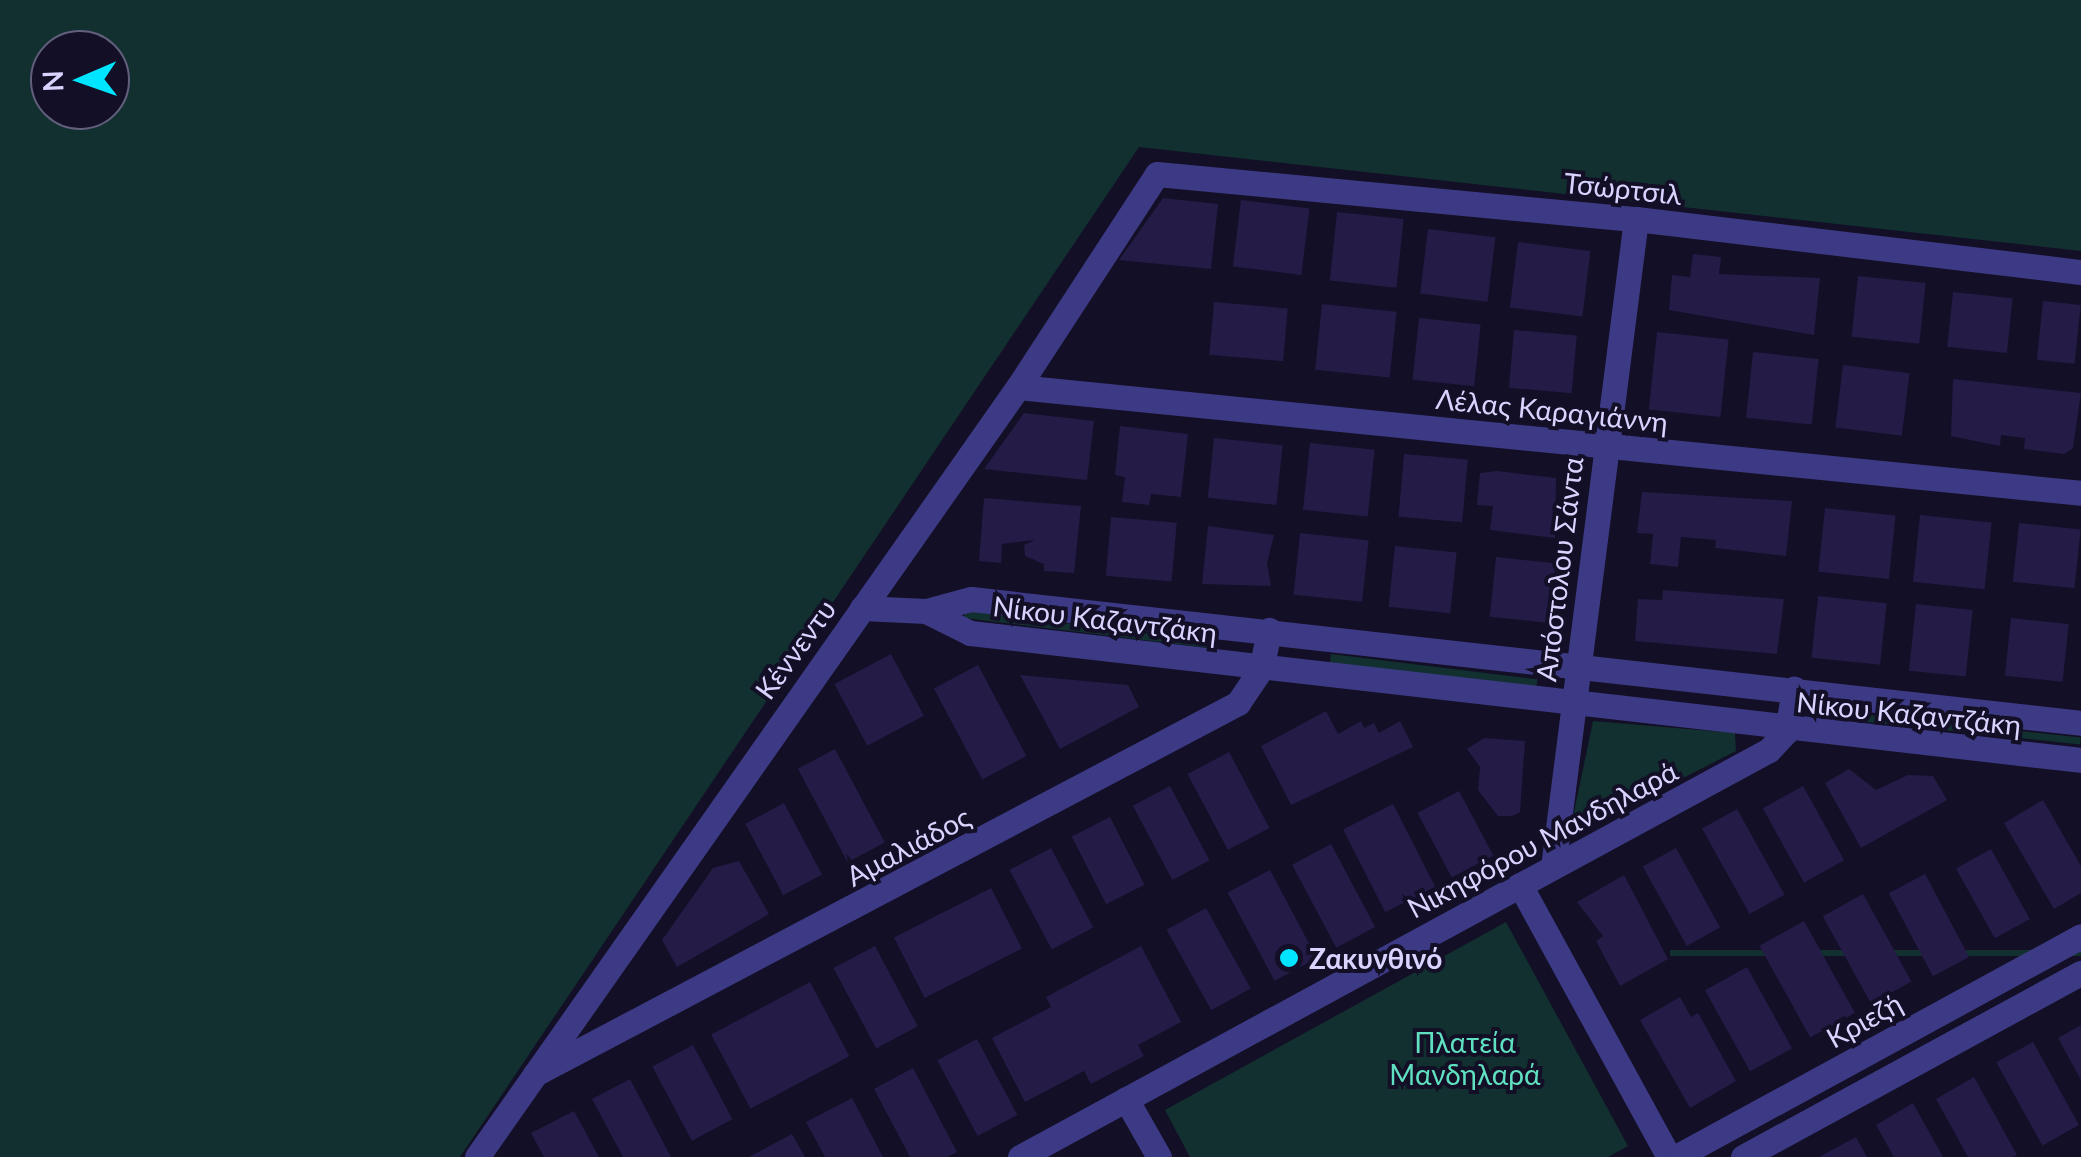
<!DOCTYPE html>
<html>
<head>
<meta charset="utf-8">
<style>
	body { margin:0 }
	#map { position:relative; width:2081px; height:1157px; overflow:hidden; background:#130f26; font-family:Lato,sans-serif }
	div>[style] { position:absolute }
	.green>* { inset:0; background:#12302f; transform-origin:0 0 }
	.building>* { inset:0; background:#241b47; transform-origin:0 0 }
	.minor>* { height:25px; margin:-12.5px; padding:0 12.5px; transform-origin:12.5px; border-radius:12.5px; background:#3d3a85 }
	.dots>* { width:28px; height:28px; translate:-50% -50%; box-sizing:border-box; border:5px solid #130f26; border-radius:50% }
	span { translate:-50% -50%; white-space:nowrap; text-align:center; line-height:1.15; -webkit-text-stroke:8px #130f26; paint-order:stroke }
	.street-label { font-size:28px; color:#d9d4ff }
	.poi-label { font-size:28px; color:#d9d4ff; font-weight:700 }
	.left { translate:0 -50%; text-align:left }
	.park-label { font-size:28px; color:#5fe0c0 }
	.north { position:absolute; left:30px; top:30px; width:100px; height:100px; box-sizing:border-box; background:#130f26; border:2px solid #625e7d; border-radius:50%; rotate:268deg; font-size:28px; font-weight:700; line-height:40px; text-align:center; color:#d9d4ff }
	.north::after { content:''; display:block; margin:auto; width:35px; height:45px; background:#00e5ff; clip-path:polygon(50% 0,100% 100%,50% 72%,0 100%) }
</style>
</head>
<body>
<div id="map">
	<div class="green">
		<i style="clip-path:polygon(evenodd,0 0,2081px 0,2081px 251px,1139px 147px,460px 1157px,0 1157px,0 0,50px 50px,110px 50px,110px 110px,50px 110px,50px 50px)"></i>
		<i style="left:965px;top:611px;width:255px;height:7px;rotate:7deg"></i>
		<i style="left:1331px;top:654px;width:208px;height:9px;rotate:7deg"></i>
		<i style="left:1858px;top:714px;width:224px;height:7px;rotate:6deg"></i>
		<i style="clip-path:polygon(1593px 721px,1735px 733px,1736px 751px,1589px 826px,1573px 817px)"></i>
		<i style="clip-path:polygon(1506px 922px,1628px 1146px,1608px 1157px,1190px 1157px,1165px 1110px)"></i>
		<i style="left:2081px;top:950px;width:6px;height:411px;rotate:90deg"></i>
	</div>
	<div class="building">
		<i style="clip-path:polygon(1163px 198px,1218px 204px,1211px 269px,1119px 260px)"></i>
		<i style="left:1241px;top:200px;width:69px;height:67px;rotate:7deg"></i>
		<i style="left:1337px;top:212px;width:67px;height:69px;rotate:6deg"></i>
		<i style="left:1428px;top:229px;width:68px;height:65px;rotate:7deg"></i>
		<i style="left:1518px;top:242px;width:73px;height:66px;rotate:7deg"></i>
		<i style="clip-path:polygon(1693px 254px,1721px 257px,1719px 274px,1820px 278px,1814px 335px,1669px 310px,1672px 275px,1690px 277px)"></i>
		<i style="left:1858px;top:276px;width:68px;height:61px;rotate:6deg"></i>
		<i style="left:1953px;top:292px;width:60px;height:55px;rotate:6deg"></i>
		<i style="left:2043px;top:301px;width:38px;height:59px;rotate:6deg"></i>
		<i style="left:1214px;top:302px;width:74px;height:53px;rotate:5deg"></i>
		<i style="left:1322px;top:304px;width:75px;height:66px;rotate:6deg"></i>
		<i style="left:1419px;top:318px;width:62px;height:62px;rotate:6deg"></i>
		<i style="left:1514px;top:330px;width:63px;height:58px;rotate:5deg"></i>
		<i style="left:1657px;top:332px;width:72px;height:78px;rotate:6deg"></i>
		<i style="left:1753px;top:352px;width:66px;height:66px;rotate:6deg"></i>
		<i style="left:1843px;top:365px;width:67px;height:63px;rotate:7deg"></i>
		<i style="clip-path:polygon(1953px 379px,2081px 393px,2073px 448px,2064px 454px,2024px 449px,2025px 438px,2001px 435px,2000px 446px,1951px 436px)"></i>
		<i style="clip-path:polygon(1024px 413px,1094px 421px,1087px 480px,984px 469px)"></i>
		<i style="clip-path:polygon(1120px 426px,1188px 434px,1181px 497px,1151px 494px,1149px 505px,1122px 502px,1125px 477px,1115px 475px)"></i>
		<i style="left:1214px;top:438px;width:69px;height:60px;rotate:6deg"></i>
		<i style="left:1310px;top:443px;width:65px;height:67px;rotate:6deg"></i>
		<i style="left:1404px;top:454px;width:64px;height:63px;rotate:5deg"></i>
		<i style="clip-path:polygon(1497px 471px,1556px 478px,1555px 538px,1490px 530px,1493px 506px,1477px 505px,1480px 473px)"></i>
		<i style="clip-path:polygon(1642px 492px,1792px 501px,1786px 556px,1715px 548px,1716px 540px,1681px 537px,1678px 567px,1650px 564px,1653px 534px,1637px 533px)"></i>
		<i style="clip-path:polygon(984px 498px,1081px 506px,1074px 573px,1044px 571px,1044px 564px,1025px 556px,1024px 545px,1035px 540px,1002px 544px,1001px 563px,979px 561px)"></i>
		<i style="left:1825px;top:508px;width:71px;height:64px;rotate:6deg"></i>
		<i style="left:1920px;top:515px;width:72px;height:67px;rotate:6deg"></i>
		<i style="left:1111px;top:517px;width:66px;height:59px;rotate:5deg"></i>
		<i style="left:2019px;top:523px;width:62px;height:59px;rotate:6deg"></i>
		<i style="clip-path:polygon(1208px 526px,1274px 535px,1267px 563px,1271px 586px,1202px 584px)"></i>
		<i style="left:1300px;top:533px;width:69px;height:62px;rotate:6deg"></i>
		<i style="left:1395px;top:546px;width:62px;height:61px;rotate:6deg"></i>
		<i style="left:1496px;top:557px;width:60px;height:60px;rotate:6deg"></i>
		<i style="clip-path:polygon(1663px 590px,1784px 599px,1777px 654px,1635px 641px,1638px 599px,1662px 600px)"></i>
		<i style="left:1818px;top:596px;width:69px;height:62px;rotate:6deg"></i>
		<i style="left:1916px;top:604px;width:57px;height:67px;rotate:6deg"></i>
		<i style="left:2011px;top:618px;width:58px;height:58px;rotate:6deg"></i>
		<i style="left:891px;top:654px;width:70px;height:64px;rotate:62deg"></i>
		<i style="left:978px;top:665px;width:103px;height:50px;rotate:62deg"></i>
		<i style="clip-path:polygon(1020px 675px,1128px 685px,1139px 707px,1060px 749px)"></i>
		<i style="clip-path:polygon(1326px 711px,1338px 734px,1361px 721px,1364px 728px,1374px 723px,1379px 733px,1400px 721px,1413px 747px,1291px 805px,1261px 746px)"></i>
		<i style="clip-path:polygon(1484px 738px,1525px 741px,1520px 812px,1512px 816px,1498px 816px,1478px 790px,1480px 767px,1467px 749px)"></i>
		<i style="left:835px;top:749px;width:106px;height:42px;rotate:62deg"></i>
		<i style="left:1229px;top:752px;width:86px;height:47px;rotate:62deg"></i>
		<i style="clip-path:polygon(1849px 769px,1876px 790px,1908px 775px,1933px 776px,1947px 800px,1861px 848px,1825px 783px)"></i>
		<i style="left:1170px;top:786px;width:84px;height:42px;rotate:62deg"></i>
		<i style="left:1803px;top:786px;width:85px;height:46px;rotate:61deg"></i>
		<i style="left:1459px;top:791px;width:73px;height:47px;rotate:62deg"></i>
		<i style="clip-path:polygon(2043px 800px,2081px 866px,2081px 893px,2054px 909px,2004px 823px)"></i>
		<i style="left:784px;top:803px;width:81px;height:44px;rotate:62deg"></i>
		<i style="left:1393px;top:804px;width:93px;height:56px;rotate:63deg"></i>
		<i style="left:1737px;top:809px;width:98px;height:40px;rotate:61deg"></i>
		<i style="left:1110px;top:817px;width:76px;height:43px;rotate:63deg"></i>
		<i style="left:1331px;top:844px;width:94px;height:44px;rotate:62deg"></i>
		<i style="left:1051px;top:848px;width:90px;height:47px;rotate:62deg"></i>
		<i style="left:1676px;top:848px;width:91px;height:38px;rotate:61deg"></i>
		<i style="left:1991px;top:849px;width:80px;height:40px;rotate:61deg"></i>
		<i style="clip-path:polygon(739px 861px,769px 914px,677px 967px,662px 940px,713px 868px)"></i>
		<i style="left:1270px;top:870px;width:100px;height:48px;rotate:62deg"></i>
		<i style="left:1925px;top:874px;width:94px;height:41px;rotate:62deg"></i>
		<i style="clip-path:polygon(1624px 875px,1668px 959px,1620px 986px,1596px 941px,1603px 936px,1577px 902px)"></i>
		<i style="left:991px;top:888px;width:68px;height:109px;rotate:63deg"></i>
		<i style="left:1863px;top:894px;width:100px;height:46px;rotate:61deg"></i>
		<i style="left:1206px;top:908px;width:92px;height:45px;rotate:61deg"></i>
		<i style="left:1804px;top:921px;width:105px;height:51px;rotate:61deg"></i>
		<i style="left:875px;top:946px;width:91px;height:47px;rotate:62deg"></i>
		<i style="clip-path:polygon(1141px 946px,1181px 1022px,1138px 1045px,1144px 1056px,1091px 1084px,1084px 1071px,1025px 1102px,992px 1038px,1051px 1007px,1046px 997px)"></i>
		<i style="left:1747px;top:967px;width:93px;height:48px;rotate:61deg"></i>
		<i style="left:810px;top:982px;width:84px;height:112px;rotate:62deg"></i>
		<i style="clip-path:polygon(1680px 997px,1691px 1017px,1698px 1013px,1736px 1081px,1690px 1108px,1640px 1020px)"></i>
		<i style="clip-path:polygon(2081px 1025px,2081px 1080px,2058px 1038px)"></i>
		<i style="left:977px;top:1039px;width:86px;height:45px;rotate:62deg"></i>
		<i style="left:2033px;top:1042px;width:95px;height:42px;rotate:61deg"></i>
		<i style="left:693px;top:1045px;width:84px;height:46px;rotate:62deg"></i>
		<i style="clip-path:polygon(913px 1068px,957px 1152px,947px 1157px,910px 1157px,874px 1089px)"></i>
		<i style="clip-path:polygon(1974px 1077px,2017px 1155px,2013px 1157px,1968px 1157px,1936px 1099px)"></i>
		<i style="clip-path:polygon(630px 1079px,671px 1157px,623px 1157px,592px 1099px)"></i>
		<i style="clip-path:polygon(852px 1098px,883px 1157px,825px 1157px,806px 1122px)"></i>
		<i style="clip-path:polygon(1913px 1103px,1943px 1157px,1894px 1157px,1876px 1125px)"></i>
		<i style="clip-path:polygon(574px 1111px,599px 1157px,544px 1157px,531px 1133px)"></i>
		<i style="clip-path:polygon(792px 1134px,805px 1157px,749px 1157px)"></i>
		<i style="clip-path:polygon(1856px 1137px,1867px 1157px,1819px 1157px)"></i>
	</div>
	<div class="minor">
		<i style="left:1018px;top:387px;width:1068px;rotate:5.69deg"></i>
		<i style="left:862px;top:608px;width:64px;rotate:2.7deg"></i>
		<i style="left:926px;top:611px;width:49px;rotate:26.6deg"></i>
		<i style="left:970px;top:633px;width:1118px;rotate:6.52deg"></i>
		<i style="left:926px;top:611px;width:47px;rotate:-14.9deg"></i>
		<i style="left:971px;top:599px;width:1117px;rotate:6.37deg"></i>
		<i style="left:1553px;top:867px;width:653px;rotate:-82.7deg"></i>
		<i style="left:1520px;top:885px;width:310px;rotate:61.3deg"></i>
		<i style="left:535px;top:1074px;width:795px;rotate:-27.82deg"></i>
		<i style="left:1238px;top:703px;width:41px;rotate:-55.9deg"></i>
		<i style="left:1261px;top:669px;width:40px;rotate:-78deg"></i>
		<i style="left:1126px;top:1099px;width:67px;rotate:60.4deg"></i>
		<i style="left:477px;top:1157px;width:941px;rotate:-54.91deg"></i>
		<i style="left:1018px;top:387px;width:254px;rotate:-56.9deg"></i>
		<i style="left:1157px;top:174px;width:481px;rotate:5.4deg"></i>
		<i style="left:1636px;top:219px;width:448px;rotate:6.8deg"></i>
		<i style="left:1020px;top:1157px;width:852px;rotate:-28.52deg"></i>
		<i style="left:1769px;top:750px;width:26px;rotate:-47deg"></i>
		<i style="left:1787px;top:731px;width:43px;rotate:-80.5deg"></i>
		<i style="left:1676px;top:1157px;width:461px;rotate:-28.6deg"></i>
		<i style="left:1743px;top:1157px;width:385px;rotate:-28.6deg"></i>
	</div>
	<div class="dots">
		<i style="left:1289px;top:958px;background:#00e5ff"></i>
	</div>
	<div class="street-label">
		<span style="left:1623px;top:188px;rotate:6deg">Τσώρτσιλ</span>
		<span style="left:1552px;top:410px;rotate:6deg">Λέλας Καραγιάννη</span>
		<span style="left:1559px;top:569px;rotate:-83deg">Απόστολου Σάντα</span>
		<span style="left:1105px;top:619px;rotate:7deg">Νίκου Καζαντζάκη</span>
		<span style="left:795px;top:649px;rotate:-54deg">Κέννεντυ</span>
		<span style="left:1909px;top:713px;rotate:6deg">Νίκου Καζαντζάκη</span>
		<span style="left:1542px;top:839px;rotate:-28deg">Νικηφόρου Μανδηλαρά</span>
		<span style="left:908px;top:846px;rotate:-28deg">Αμαλιάδος</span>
		<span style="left:1864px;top:1020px;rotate:-29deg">Κριεζή</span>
	</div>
	<div class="poi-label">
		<span class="left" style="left:1309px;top:958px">Ζακυνθινό</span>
	</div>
	<div class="park-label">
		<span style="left:1465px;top:1058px">Πλατεία<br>Μανδηλαρά</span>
	</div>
	<div class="north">N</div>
</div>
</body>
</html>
